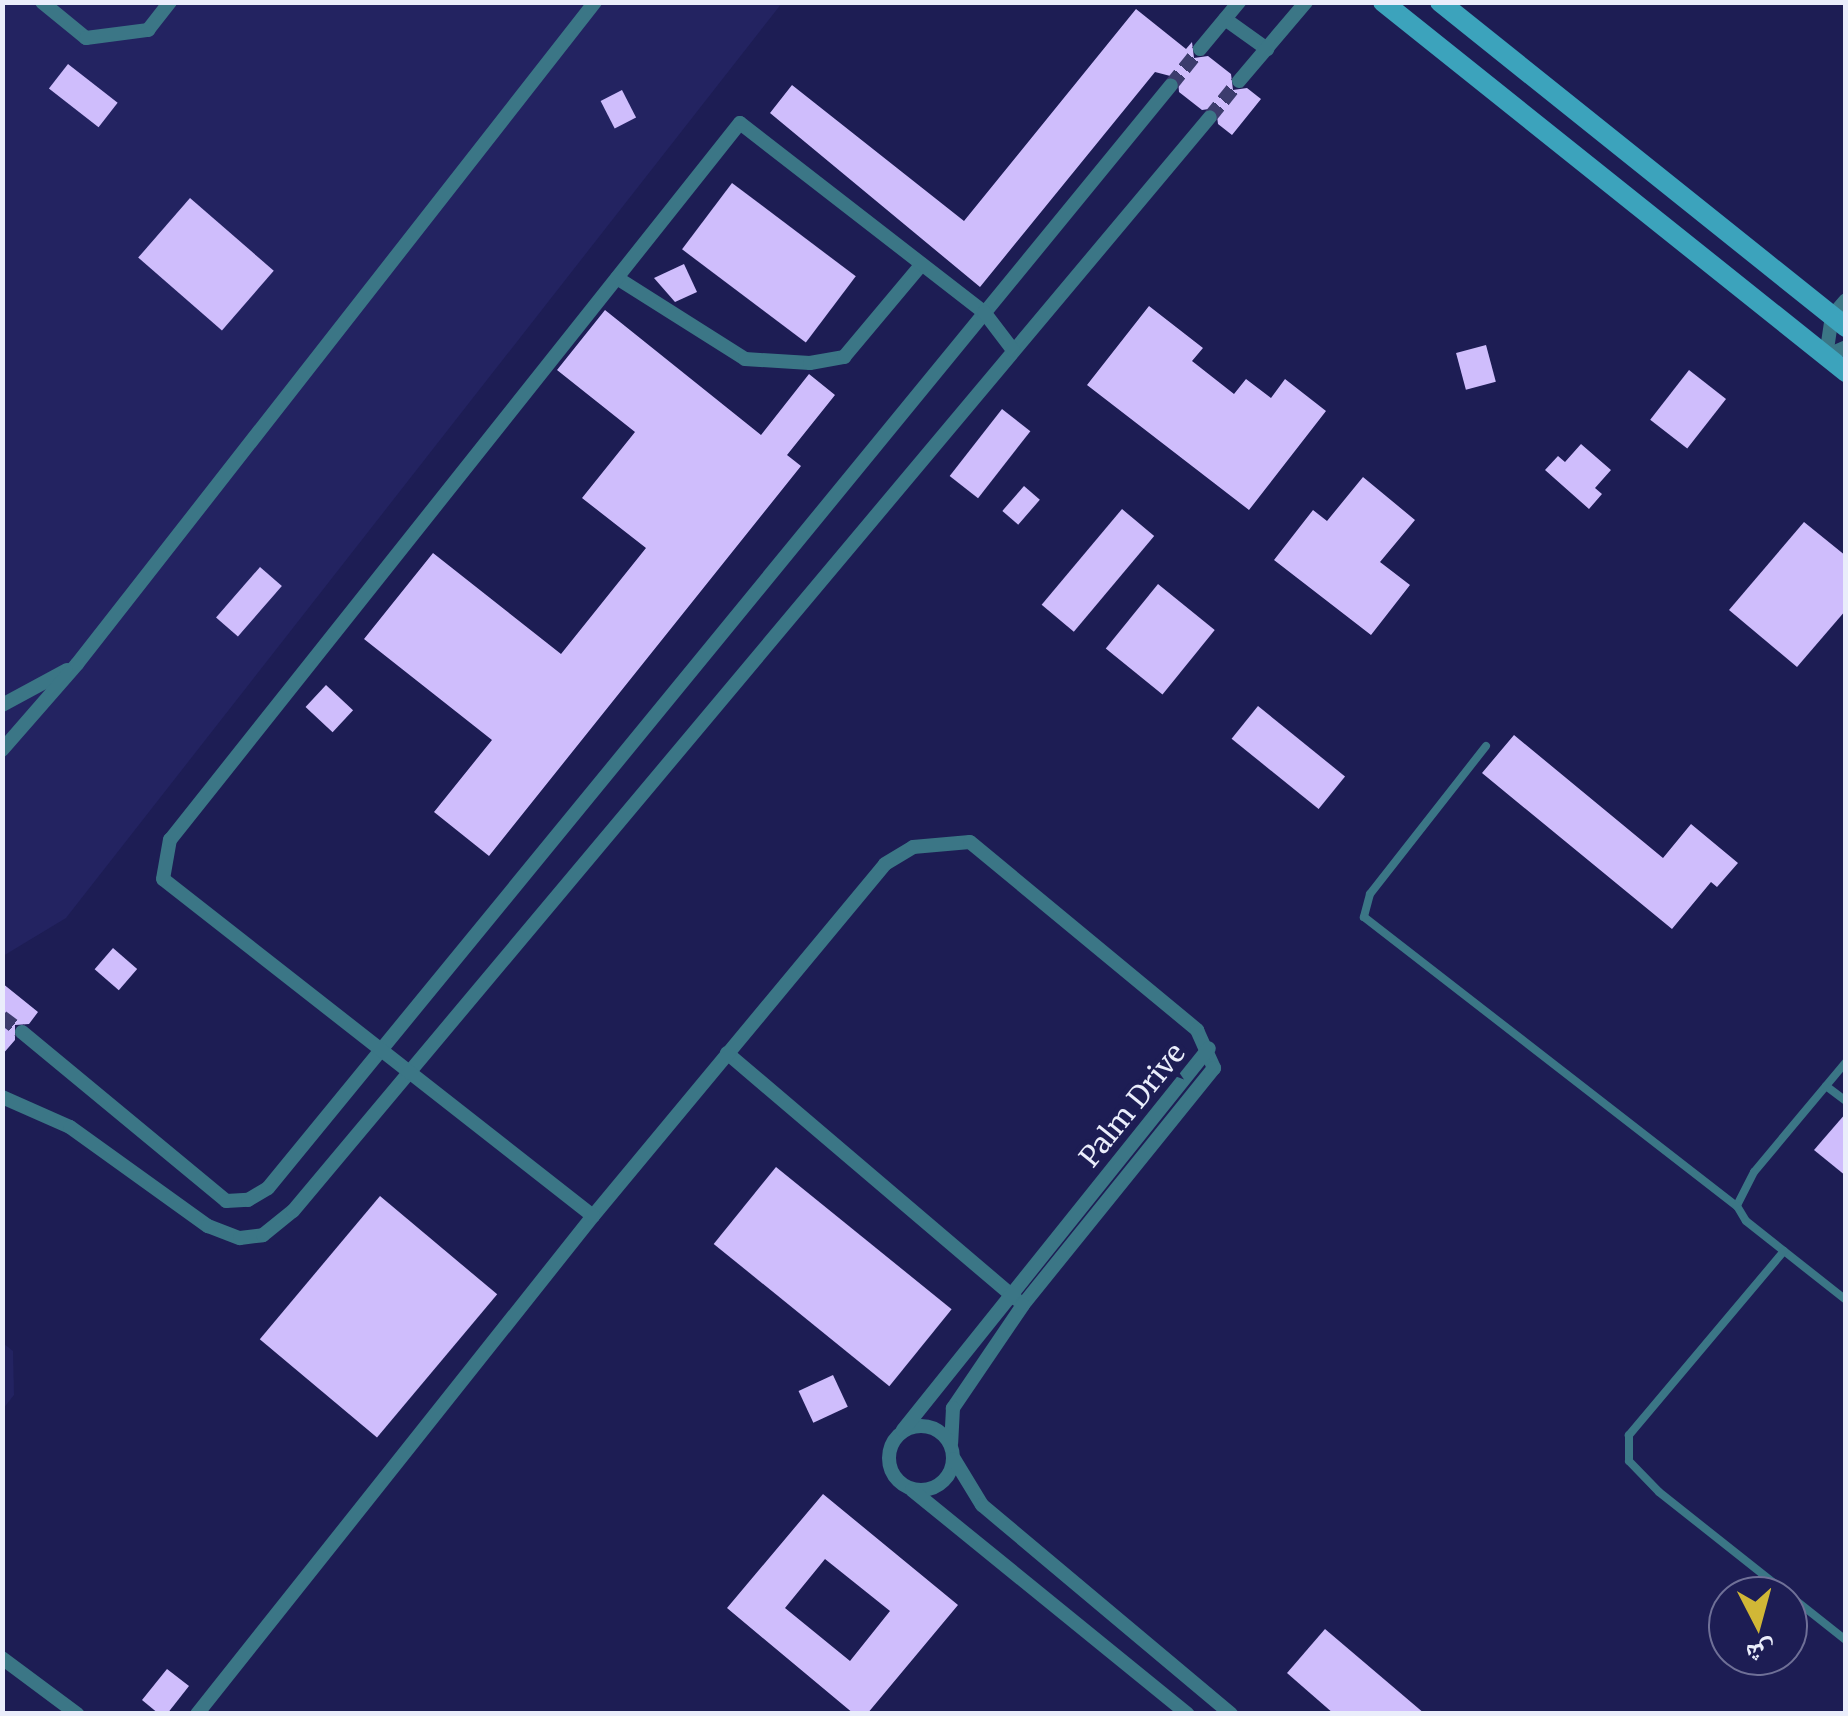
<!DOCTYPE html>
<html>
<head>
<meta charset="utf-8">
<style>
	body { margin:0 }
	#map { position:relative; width:1848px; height:1716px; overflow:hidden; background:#1d1d54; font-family:Merriweather,"Noto Naskh Arabic",serif }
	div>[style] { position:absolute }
	.built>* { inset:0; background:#232361 }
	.building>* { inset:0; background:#cfbdfc; transform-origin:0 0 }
	.minor-tunnel>* { height:14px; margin-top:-7px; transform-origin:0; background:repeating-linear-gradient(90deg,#3c3c6d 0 14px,transparent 0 21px) }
	.service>* { height:8px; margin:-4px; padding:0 4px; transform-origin:4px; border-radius:4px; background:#3b7686 }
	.minor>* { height:14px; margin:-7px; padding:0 7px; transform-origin:7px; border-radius:7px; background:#3b7686 }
	.minor>.ring { margin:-7px; padding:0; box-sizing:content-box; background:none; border:14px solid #3b7686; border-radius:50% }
	.secondary>* { height:20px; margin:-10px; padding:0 10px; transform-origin:10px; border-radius:10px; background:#3ca3bc }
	span { translate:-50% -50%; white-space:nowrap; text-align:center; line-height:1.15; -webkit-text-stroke:10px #1d1d54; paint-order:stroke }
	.street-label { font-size:28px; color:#eaedfb }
	.frame { position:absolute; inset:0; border:5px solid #eaedfb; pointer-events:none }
	.north { position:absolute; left:1708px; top:1576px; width:100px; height:100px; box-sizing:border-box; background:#1d1d54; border:2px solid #6f7097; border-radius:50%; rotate:174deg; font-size:28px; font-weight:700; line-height:40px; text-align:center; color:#eaedfb }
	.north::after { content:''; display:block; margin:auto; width:35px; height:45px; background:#d1b736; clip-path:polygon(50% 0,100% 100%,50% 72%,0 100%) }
</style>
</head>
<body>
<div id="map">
	<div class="built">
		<i style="clip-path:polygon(3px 3px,782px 3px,66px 918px,3px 956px)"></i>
		<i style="clip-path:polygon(3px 1343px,13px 1351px,14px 1395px,3px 1409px)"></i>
	</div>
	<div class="building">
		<i style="clip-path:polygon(1136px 9px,1186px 49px,1192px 42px,1194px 58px,1208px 56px,1231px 74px,1233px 90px,1247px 88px,1261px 99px,1232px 135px,1218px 124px,1216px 108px,1202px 110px,1179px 92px,1178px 78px,1155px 72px,980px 287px,770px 113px,792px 85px,964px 221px)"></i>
		<i style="left:68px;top:64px;width:63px;height:31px;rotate:38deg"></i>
		<i style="left:622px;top:90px;width:31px;height:24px;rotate:63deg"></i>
		<i style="left:732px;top:183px;width:155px;height:83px;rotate:37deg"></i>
		<i style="left:190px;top:198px;width:111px;height:79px;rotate:41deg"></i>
		<i style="clip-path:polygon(684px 264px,697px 292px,675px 302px,654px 278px)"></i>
		<i style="clip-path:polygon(1149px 306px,1203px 348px,1192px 361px,1234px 394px,1246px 379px,1271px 398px,1285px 379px,1326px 411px,1249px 510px,1087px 385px)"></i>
		<i style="clip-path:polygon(605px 310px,761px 435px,809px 374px,835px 395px,787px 455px,801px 466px,489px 856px,434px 812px,492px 740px,364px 639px,433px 553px,561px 654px,646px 548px,582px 498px,635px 432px,557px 370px)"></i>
		<i style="left:1486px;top:345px;width:38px;height:31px;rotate:75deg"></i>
		<i style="left:1689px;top:370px;width:47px;height:63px;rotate:38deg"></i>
		<i style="left:1002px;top:409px;width:36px;height:85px;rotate:38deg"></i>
		<i style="clip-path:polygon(1581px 444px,1611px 470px,1595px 488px,1602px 494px,1589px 509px,1545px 470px,1558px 456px,1565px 462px)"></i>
		<i style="clip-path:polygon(1363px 477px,1415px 520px,1380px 562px,1410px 585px,1371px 635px,1274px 560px,1313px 510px,1327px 521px)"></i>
		<i style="left:1024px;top:486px;width:21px;height:33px;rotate:41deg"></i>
		<i style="left:1122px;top:509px;width:42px;height:125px;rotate:40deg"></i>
		<i style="clip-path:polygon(1804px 522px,1846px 556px,1846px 610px,1797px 667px,1729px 610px)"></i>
		<i style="left:260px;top:567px;width:29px;height:67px;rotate:41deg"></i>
		<i style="left:1158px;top:584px;width:73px;height:83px;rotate:39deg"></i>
		<i style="left:326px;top:685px;width:37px;height:30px;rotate:43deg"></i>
		<i style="left:1258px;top:706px;width:112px;height:42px;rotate:39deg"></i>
		<i style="clip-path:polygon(1514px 735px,1663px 858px,1691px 824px,1738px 863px,1717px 887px,1711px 882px,1672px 929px,1482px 773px)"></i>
		<i style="left:113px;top:948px;width:32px;height:28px;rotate:41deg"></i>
		<i style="clip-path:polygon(2px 983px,38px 1012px,29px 1024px,15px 1025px,15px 1040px,2px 1055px)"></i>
		<i style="clip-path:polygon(1846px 1113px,1846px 1176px,1814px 1150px)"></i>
		<i style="left:776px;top:1167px;width:226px;height:99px;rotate:39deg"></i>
		<i style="left:380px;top:1196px;width:153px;height:187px;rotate:40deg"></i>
		<i style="left:833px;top:1375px;width:35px;height:38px;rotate:65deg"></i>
		<i style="clip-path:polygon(evenodd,823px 1494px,958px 1605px,867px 1714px,854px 1714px,727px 1608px,823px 1494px,825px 1559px,890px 1611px,850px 1661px,785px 1608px,825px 1559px)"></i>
		<i style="clip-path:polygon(1325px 1629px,1425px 1714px,1334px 1714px,1287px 1673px)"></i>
		<i style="clip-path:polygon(167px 1669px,189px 1686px,167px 1714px,159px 1714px,142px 1700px)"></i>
	</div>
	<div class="minor-tunnel">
		<i style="left:1171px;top:85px;width:46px;rotate:-51.1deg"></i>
		<i style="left:1210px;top:117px;width:46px;rotate:-51.1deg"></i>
		<i style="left:2px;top:1017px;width:25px;rotate:37deg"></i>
	</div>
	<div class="service">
		<i style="left:1486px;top:746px;width:188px;rotate:128.1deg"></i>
		<i style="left:1370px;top:894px;width:24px;rotate:105deg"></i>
		<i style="left:1364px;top:917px;width:472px;rotate:37.8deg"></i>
		<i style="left:1846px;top:1062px;width:143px;rotate:129.9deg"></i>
		<i style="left:1754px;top:1172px;width:38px;rotate:117deg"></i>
		<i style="left:1737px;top:1206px;width:17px;rotate:59deg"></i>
		<i style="left:1746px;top:1221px;width:127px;rotate:38.3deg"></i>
		<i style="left:1826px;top:1086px;width:25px;rotate:37deg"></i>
		<i style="left:1784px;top:1251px;width:241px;rotate:130.1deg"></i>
		<i style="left:1629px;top:1435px;width:26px;rotate:90deg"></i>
		<i style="left:1629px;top:1461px;width:43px;rotate:45.9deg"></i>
		<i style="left:1659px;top:1492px;width:238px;rotate:38.4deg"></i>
	</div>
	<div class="minor">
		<i style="left:42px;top:2px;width:57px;rotate:39.3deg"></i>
		<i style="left:86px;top:38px;width:63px;rotate:-7.4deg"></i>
		<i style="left:148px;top:30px;width:36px;rotate:-52deg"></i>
		<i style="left:1225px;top:19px;width:52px;rotate:35.5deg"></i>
		<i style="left:1200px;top:49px;width:61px;rotate:-50.3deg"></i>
		<i style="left:1239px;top:81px;width:104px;rotate:-49.7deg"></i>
		<i style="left:617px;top:278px;width:151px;rotate:32.3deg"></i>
		<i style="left:745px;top:359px;width:65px;rotate:3.5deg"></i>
		<i style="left:810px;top:363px;width:35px;rotate:-10deg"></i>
		<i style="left:844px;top:357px;width:121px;rotate:-50deg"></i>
		<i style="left:1826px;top:356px;width:40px;rotate:-81.5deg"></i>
		<i style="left:1832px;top:316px;width:21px;rotate:-49deg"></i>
		<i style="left:1826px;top:356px;width:22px;rotate:-24deg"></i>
		<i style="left:2px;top:705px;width:74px;rotate:-28.3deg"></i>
		<i style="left:2px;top:750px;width:114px;rotate:-48.9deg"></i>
		<i style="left:77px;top:664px;width:841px;rotate:-51.96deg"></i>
		<i style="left:22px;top:1032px;width:265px;rotate:39.6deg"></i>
		<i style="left:226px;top:1201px;width:22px;rotate:-3deg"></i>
		<i style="left:248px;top:1200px;width:23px;rotate:-31deg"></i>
		<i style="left:268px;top:1188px;width:1425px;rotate:-50.69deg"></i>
		<i style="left:727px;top:1053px;width:380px;rotate:40.4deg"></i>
		<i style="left:2px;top:1097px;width:74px;rotate:23.8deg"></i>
		<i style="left:70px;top:1127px;width:170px;rotate:35.7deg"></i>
		<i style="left:208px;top:1226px;width:34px;rotate:21deg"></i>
		<i style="left:240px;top:1238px;width:23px;rotate:-7deg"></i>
		<i style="left:263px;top:1235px;width:38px;rotate:-39deg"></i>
		<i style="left:293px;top:1211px;width:1427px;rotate:-50.03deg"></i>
		<i style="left:593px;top:1216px;width:457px;rotate:-50.3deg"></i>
		<i style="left:885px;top:864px;width:33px;rotate:-31deg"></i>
		<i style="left:913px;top:847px;width:57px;rotate:-5deg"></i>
		<i style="left:970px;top:842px;width:295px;rotate:39.6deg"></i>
		<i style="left:1197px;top:1030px;width:42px;rotate:65.9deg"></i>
		<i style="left:1214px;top:1068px;width:304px;rotate:128.9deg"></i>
		<i style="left:1023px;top:1305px;width:125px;rotate:124.2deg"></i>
		<i style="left:953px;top:1408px;width:35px;rotate:93deg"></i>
		<i class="ring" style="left:889px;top:1426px;width:50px;height:50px"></i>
		<i style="left:903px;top:1430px;width:489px;rotate:-51.3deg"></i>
		<i style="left:954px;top:1459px;width:54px;rotate:58.7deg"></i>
		<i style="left:982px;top:1505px;width:325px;rotate:40deg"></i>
		<i style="left:912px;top:1490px;width:355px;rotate:39.1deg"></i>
		<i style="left:2px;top:1658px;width:94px;rotate:36.7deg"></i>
		<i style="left:197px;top:1714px;width:636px;rotate:-51.51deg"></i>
		<i style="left:593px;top:1216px;width:546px;rotate:-141.91deg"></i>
		<i style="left:163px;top:879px;width:40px;rotate:-80deg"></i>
		<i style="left:170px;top:840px;width:916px;rotate:-51.52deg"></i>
		<i style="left:740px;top:123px;width:309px;rotate:37.8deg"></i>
		<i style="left:984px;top:312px;width:48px;rotate:52.7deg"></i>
	</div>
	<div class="secondary">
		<i style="left:1383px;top:2px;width:593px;rotate:38.63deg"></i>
		<i style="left:1440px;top:2px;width:520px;rotate:38.68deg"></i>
	</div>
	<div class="street-label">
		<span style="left:1132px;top:1105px;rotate:-51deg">Palm Drive</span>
	</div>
	<div class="frame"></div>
	<div class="north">ش</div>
</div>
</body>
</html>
